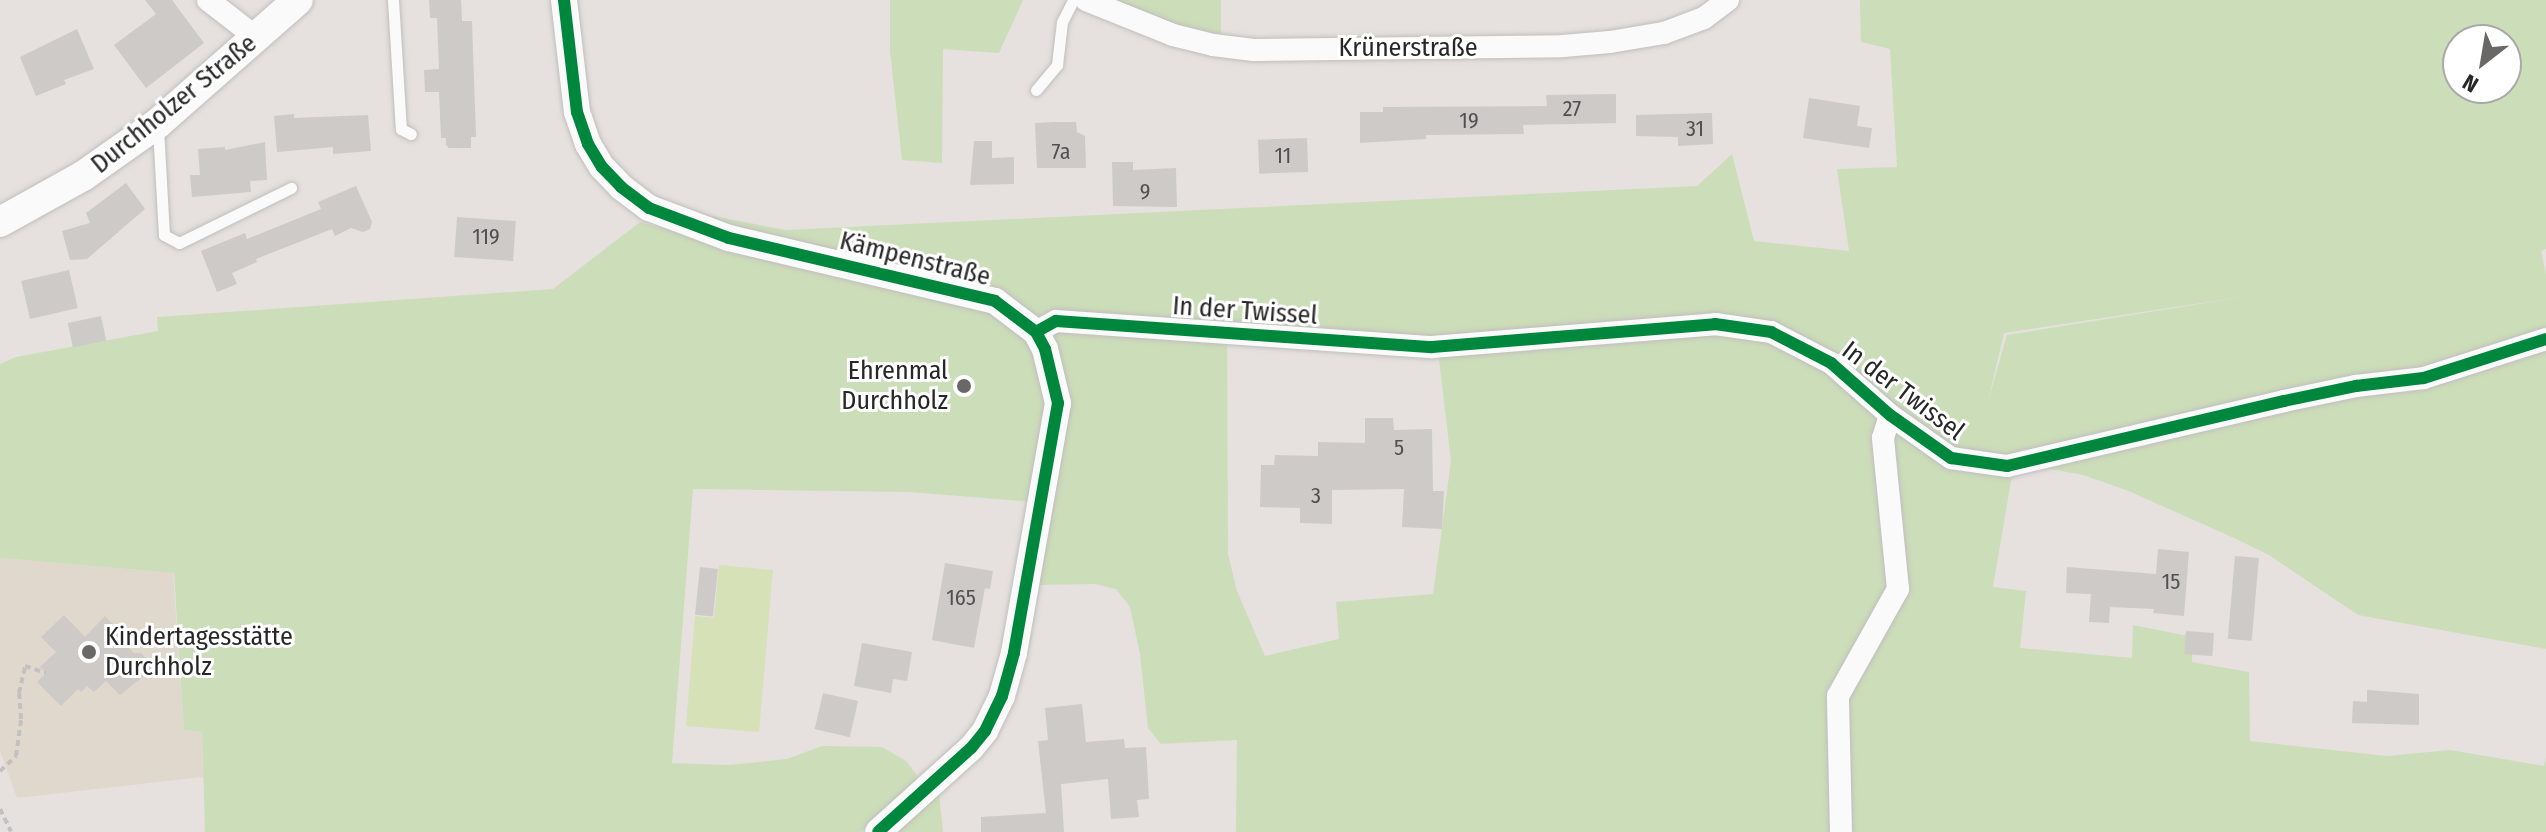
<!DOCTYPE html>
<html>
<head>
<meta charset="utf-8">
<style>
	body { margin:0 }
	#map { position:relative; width:2546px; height:832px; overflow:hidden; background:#e6e1de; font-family:"Fira Sans Condensed",sans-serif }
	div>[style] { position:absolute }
	.education>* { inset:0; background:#e0d8cd }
	.green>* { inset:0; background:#ccddb9 }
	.pitch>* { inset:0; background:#d6e1b8 }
	.building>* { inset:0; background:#cdcac7; transform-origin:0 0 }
	.path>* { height:4px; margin-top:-2px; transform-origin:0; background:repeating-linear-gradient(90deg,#c2c1c1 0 6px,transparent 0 10px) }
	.roads { filter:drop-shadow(0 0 2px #c0bebf) drop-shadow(0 0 2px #c0bebf) }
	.service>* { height:11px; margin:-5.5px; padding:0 5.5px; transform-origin:5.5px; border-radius:5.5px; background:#fbfafa }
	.minor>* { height:22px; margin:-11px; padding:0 11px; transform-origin:11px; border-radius:11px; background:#fbfafa }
	.tertiary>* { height:26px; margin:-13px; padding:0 13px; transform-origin:13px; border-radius:13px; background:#fbfafa }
	.secondary>* { height:30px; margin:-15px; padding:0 15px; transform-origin:15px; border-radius:15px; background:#fbfafa }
	.cycleway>* { height:12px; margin:-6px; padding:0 6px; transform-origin:6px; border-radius:6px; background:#00873e }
	.dots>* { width:22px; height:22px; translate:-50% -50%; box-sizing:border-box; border:4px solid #fff; border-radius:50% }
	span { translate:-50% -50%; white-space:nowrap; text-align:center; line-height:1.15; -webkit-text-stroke:6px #fff; paint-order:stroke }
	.number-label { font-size:22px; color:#515050 }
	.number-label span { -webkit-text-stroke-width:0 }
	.street-label { font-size:26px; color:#272727 }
	.poi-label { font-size:26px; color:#272727 }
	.right { translate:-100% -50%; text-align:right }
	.left { translate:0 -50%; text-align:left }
	.north { position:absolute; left:2442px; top:24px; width:80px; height:80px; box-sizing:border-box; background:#fff; border:2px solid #a9a9a9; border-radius:50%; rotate:211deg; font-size:22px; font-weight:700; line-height:32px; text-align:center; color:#272727 }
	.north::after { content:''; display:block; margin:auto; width:28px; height:36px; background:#6a6867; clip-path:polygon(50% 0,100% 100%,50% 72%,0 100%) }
</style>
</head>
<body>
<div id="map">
	<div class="education">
		<i style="clip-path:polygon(0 558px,173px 573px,184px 730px,202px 732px,203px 777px,17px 798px,0 751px)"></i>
	</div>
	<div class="green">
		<i style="clip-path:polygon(890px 0,1023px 0,999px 53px,943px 49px,942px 163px,902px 160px,890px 51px)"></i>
		<i style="clip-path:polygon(1107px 0,1221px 0,1221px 37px,1176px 27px)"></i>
		<i style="clip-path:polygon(evenodd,1860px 0,2546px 0,2546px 249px,2541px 251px,2546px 274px,2546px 335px,2012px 475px,1993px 587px,2026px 591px,2020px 648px,2132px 658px,2133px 625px,2193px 637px,2192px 662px,2249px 672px,2250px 741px,2387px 756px,2450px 750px,2544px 766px,2546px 757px,2546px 832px,1236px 832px,1237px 740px,1161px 744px,1148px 728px,1140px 654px,1130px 607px,1116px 589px,1095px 584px,1035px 585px,1033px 502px,910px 492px,693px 489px,672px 763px,729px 765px,787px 759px,822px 746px,882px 747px,906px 761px,917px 775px,916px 785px,861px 832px,205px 832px,202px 732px,184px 730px,174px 573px,0 558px,0 364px,16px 357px,158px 331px,157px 317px,553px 289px,640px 222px,712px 242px,675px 209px,786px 230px,1697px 186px,1732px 154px,1754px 241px,1849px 251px,1837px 169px,1897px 167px,1890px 49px,1861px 42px,1860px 0,2458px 40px,2506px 40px,2506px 88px,2458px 88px,2458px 40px,1860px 0,2255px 295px,2007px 335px,1988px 401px,2004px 333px,2255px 295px,1860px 0,1227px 325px,1437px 342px,1451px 461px,1433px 594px,1336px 602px,1339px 639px,1265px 656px,1237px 591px,1228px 554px,1227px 325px)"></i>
		<i style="clip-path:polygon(2546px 343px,2546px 649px,2358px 615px,2269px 555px,2234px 538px,2126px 490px,2083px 475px,2029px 465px)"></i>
		<i style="clip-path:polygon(939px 792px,943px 832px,892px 832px)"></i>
	</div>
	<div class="pitch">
		<i style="clip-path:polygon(719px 565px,773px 570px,759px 732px,686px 726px,695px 616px,714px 618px)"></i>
	</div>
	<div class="building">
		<i style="clip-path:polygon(145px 0,172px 0,204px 43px,146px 88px,114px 45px,156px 14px)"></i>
		<i style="clip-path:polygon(429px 0,461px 0,462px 21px,472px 21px,476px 137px,471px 137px,471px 148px,449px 148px,446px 145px,446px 138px,441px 138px,439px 92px,425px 92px,424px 70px,439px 69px,437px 18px,430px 18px)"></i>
		<i style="clip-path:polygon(77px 29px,94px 69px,64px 80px,66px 84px,36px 96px,20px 57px)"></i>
		<i style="clip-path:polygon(1616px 94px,1616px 123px,1523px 125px,1524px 134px,1426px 135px,1426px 139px,1360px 143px,1360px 112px,1383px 112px,1383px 107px,1547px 106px,1546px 95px)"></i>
		<i style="clip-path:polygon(1809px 98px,1860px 106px,1857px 126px,1872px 128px,1869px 148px,1803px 138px)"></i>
		<i style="clip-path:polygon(1712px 113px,1713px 144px,1678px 146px,1678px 137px,1636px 136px,1636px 115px)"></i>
		<i style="clip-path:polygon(294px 114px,294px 118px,368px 115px,371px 151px,333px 154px,333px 147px,277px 152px,274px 116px)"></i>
		<i style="clip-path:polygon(1054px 122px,1076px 122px,1077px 132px,1085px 136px,1086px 168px,1037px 168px,1035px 123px)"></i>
		<i style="left:1307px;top:138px;width:34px;height:49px;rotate:88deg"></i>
		<i style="clip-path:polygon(974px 141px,992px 141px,992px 158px,1014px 157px,1014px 184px,970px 185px)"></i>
		<i style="clip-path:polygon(265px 142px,267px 180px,250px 181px,251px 192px,192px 197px,190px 175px,200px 175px,198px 149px,225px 147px,225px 150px)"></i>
		<i style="clip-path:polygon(1112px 162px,1133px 162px,1133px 170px,1176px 168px,1177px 207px,1113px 206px)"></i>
		<i style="clip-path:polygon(126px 183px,145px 209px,87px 259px,70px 260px,62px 231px,90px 223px,86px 213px)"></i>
		<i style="clip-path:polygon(356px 186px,372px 222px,370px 229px,363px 232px,351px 228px,335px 236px,332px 229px,256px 259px,257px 262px,232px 273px,237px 284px,217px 292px,201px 251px,245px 233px,247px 239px,321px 209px,318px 202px)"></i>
		<i style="left:457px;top:217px;width:59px;height:40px;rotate:4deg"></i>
		<i style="left:69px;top:270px;width:39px;height:49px;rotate:77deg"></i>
		<i style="left:101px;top:316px;width:25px;height:34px;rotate:78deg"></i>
		<i style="clip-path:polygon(1365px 418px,1393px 418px,1394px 430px,1432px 429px,1433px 491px,1444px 491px,1442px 529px,1402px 527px,1404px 489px,1332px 490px,1332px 524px,1300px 523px,1300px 508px,1260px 507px,1261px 465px,1274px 465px,1275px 455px,1318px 456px,1318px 442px,1365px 443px)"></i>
		<i style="clip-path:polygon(2158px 549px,2189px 552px,2184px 616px,2153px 613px,2154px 609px,2110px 607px,2109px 623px,2089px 622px,2091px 594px,2066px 593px,2067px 567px,2156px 574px)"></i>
		<i style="left:2235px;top:556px;width:24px;height:83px;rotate:5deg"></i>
		<i style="clip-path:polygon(945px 563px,993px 571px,990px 589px,985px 588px,974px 648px,932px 640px)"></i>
		<i style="left:700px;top:567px;width:18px;height:48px;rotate:6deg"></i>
		<i style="clip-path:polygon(64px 615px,85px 637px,105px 616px,123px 635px,123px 642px,134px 653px,141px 653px,155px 667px,120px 695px,106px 681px,94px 692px,87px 686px,81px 692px,78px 689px,61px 706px,37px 682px,46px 673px,40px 667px,56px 652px,41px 637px)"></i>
		<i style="left:2186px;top:631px;width:28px;height:23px;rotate:4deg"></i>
		<i style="clip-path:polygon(862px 643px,912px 652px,907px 681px,893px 679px,891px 693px,854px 686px)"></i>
		<i style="clip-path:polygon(2367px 690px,2419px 694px,2419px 725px,2352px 723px,2353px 701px,2367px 702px)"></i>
		<i style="left:823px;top:693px;width:36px;height:37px;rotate:13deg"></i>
		<i style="clip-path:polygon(1082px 704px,1086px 742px,1124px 739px,1125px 748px,1146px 747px,1149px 799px,1137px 800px,1139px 817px,1111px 819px,1108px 779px,1061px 784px,1064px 832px,981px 832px,981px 817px,1046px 813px,1038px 741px,1048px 740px,1045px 708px)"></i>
	</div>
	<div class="path">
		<i style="left:0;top:771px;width:22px;rotate:-43deg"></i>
		<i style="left:16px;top:756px;width:37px;rotate:-82deg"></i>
		<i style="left:21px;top:719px;width:26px;rotate:-94deg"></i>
		<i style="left:19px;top:693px;width:28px;rotate:-77deg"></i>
		<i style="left:25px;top:666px;width:22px;rotate:18deg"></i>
		<i style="left:0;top:809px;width:25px;rotate:64deg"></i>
	</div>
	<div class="roads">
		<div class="service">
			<i style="left:393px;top:0;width:129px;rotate:86.5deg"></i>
			<i style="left:401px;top:129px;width:11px;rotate:27deg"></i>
			<i style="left:1036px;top:90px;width:33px;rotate:-50deg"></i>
			<i style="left:1057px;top:65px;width:43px;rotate:-83.4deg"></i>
			<i style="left:1062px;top:22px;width:25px;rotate:-63deg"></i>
			<i style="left:158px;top:128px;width:107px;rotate:86.8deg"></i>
			<i style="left:164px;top:235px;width:17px;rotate:28deg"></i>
			<i style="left:179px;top:243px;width:125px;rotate:-26.2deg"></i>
		</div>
		<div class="minor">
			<i style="left:208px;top:0;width:62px;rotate:37.8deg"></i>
			<i style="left:1086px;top:0;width:94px;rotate:21.9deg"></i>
			<i style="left:1173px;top:35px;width:41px;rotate:14deg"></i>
			<i style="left:1213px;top:45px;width:41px;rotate:7deg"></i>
			<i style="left:1254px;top:50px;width:309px;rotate:-0.7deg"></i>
			<i style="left:1563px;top:46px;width:47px;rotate:-4.9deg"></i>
			<i style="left:1610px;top:42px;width:55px;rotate:-9.5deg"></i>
			<i style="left:1664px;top:33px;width:43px;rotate:-20.6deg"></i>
			<i style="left:1704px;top:18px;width:30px;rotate:-37deg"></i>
			<i style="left:1036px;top:332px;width:23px;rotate:-29deg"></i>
			<i style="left:1056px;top:321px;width:377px;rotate:4deg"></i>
			<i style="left:1432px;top:347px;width:284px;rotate:-4.6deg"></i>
			<i style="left:1715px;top:324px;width:57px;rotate:8.1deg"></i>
			<i style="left:1771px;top:332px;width:68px;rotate:27.3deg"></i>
			<i style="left:1831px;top:363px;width:79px;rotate:41.4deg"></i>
			<i style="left:1890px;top:415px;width:75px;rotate:35.2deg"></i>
			<i style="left:1951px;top:458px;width:57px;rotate:8.1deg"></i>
			<i style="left:2007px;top:466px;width:285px;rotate:-13.2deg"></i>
			<i style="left:2284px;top:401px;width:74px;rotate:-11.8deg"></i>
			<i style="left:2356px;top:386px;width:68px;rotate:-6.7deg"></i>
			<i style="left:2424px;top:378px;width:128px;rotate:-17.7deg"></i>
			<i style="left:1841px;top:832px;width:136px;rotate:-91.3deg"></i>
			<i style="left:1838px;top:696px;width:123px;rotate:-60.7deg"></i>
			<i style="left:1898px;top:589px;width:152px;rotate:-95.7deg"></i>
			<i style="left:1883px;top:438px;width:24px;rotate:-73deg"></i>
		</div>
		<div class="tertiary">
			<i style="left:564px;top:0;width:113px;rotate:83.4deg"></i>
			<i style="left:577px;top:112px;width:34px;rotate:71deg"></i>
			<i style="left:588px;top:144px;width:27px;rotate:59deg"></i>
			<i style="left:602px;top:167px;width:28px;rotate:46deg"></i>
			<i style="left:621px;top:187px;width:35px;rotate:37deg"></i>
			<i style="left:649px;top:208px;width:85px;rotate:20.6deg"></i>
			<i style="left:729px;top:238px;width:273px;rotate:13.3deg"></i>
			<i style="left:995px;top:301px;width:51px;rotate:37.1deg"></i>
			<i style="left:1036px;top:332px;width:19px;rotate:62deg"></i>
			<i style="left:1045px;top:349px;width:56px;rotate:76.5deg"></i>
			<i style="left:1058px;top:403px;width:254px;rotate:100deg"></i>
			<i style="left:1014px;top:653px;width:45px;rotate:105.6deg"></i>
			<i style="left:1002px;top:696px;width:39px;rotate:116deg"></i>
			<i style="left:985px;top:731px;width:22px;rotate:129deg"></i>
			<i style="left:971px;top:748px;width:125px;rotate:137.9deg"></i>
		</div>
		<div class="secondary">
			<i style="left:0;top:222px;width:95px;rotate:-29deg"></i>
			<i style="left:83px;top:176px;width:92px;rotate:-35.2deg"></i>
			<i style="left:158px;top:123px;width:186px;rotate:-41.3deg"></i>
		</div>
	</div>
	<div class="cycleway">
		<i style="left:564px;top:0;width:113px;rotate:83.4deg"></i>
		<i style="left:577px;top:112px;width:34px;rotate:71deg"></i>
		<i style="left:588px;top:144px;width:27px;rotate:59deg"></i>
		<i style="left:602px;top:167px;width:28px;rotate:46deg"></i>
		<i style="left:621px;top:187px;width:35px;rotate:37deg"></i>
		<i style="left:649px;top:208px;width:85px;rotate:20.6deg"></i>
		<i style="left:729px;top:238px;width:273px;rotate:13.3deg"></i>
		<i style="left:995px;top:301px;width:51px;rotate:37.1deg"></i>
		<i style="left:1036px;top:332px;width:19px;rotate:62deg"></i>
		<i style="left:1045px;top:349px;width:56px;rotate:76.5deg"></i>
		<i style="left:1058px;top:403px;width:254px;rotate:100deg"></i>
		<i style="left:1014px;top:653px;width:45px;rotate:105.6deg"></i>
		<i style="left:1002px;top:696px;width:39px;rotate:116deg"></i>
		<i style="left:985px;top:731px;width:22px;rotate:129deg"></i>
		<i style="left:971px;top:748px;width:125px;rotate:137.9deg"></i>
		<i style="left:1036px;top:332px;width:23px;rotate:-29deg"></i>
		<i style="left:1056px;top:321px;width:377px;rotate:4deg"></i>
		<i style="left:1432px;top:347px;width:284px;rotate:-4.6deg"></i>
		<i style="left:1715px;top:324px;width:57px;rotate:8.1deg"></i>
		<i style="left:1771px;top:332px;width:68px;rotate:27.3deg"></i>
		<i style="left:1831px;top:363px;width:79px;rotate:41.4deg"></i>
		<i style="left:1890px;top:415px;width:75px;rotate:35.2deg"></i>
		<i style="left:1951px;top:458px;width:57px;rotate:8.1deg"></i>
		<i style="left:2007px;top:466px;width:285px;rotate:-13.2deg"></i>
		<i style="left:2284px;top:401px;width:74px;rotate:-11.8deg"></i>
		<i style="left:2356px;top:386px;width:68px;rotate:-6.7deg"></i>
		<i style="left:2424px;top:378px;width:128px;rotate:-17.7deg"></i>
	</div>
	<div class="dots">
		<i style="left:964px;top:386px;background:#6a6867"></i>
		<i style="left:89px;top:652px;background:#6a6867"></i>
	</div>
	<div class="number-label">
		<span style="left:1572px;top:109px">27</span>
		<span style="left:1469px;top:121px">19</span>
		<span style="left:1695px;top:129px">31</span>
		<span style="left:1061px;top:152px">7a</span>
		<span style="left:1283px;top:156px">11</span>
		<span style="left:1145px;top:192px">9</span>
		<span style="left:486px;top:237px">119</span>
		<span style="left:1399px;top:448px">5</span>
		<span style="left:1316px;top:496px">3</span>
		<span style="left:2171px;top:582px">15</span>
		<span style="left:961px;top:598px">165</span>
	</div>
	<div class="street-label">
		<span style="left:1408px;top:48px">Krünerstraße</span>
		<span style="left:174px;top:104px;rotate:-39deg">Durchholzer Straße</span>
		<span style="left:915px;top:259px;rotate:14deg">Kämpenstraße</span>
		<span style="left:1245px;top:311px;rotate:4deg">In der Twissel</span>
		<span style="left:1903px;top:391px;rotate:37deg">In der Twissel</span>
	</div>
	<div class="poi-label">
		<span class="right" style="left:948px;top:386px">Ehrenmal<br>Durchholz</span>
		<span class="left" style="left:105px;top:652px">Kindertagesstätte<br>Durchholz</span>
	</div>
	<div class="north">N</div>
</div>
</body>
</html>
